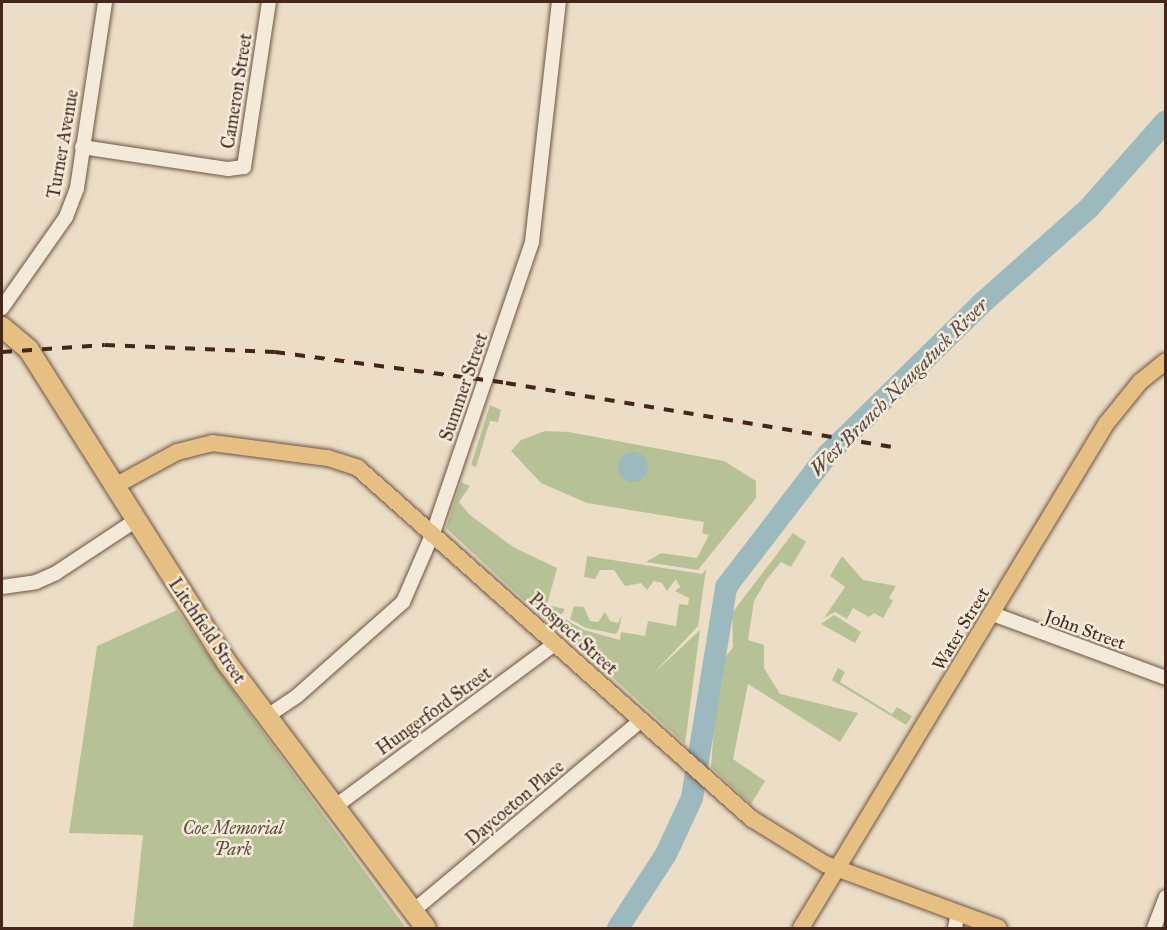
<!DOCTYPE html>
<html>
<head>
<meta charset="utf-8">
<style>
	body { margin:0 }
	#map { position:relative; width:1167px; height:930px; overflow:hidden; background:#ecdec6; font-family:"IM FELL Great Primer",serif }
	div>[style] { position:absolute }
	.green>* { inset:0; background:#b7c196 }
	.water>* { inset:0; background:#9cbabe }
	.round { border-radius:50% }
	.river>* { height:22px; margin:-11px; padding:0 11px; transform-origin:11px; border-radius:11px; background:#9cbabe }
	.roads { filter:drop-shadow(0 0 2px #6e5445) drop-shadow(0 0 2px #6e5445) }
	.minor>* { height:14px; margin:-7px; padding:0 7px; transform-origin:7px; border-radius:7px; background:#f3eada }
	.major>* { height:16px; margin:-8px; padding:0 8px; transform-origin:8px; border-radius:8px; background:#e6bf83 }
	.highway>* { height:20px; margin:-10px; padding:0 10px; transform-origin:10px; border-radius:10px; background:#e6bf83 }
	.rail>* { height:4px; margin-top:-2px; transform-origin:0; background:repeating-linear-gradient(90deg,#44261a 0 10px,transparent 0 20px) }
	span { translate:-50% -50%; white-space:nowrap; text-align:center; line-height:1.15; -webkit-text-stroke:5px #f3eada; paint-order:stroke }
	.street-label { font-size:18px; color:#44261a }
	.park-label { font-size:18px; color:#614d39; font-style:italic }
	.water-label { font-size:20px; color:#5a4b43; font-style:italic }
	.frame { position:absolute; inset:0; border:3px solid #44261a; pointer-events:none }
</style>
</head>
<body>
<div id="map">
	<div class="green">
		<i style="clip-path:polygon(490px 405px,501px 410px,498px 422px,490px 421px,476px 467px,471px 465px)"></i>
		<i style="clip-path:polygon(545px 431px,569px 432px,724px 461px,756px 481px,756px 498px,698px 570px,646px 562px,661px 553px,697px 558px,709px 535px,702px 533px,704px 522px,587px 503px,541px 483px,511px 451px,521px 440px)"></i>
		<i style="clip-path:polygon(461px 482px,470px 486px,459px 502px,470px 515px,513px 547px,557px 568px,547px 605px,565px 609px,562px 614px,539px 614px,446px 528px)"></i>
		<i style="clip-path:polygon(793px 533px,806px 542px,791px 567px,781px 562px,767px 579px,754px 601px,748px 640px,764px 645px,764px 668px,780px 694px,858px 713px,840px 742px,748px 684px,733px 759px,765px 781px,751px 804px,711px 767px,718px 667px,733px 647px,732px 613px)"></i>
		<i style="clip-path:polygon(587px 556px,702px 574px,706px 569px,698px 626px,654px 673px,700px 630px,685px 744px,545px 615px,556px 614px,584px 630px,620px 640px,621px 632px,645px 636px,648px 621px,676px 626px,679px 604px,688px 605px,689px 598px,675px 591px,680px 587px,676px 579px,667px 591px,662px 583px,654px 581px,647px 590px,641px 583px,625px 586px,614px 570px,600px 570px,595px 579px,584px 577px)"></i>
		<i style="clip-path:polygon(842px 556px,863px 580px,896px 586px,889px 598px,893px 601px,883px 618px,874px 613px,869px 617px,853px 608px,847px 619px,835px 612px,824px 618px,845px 587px,830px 576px)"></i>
		<i style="clip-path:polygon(574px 606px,584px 607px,590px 621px,598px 622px,605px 612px,610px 621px,618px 623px,622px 615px,619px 629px,616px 634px,586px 628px,570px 619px)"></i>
		<i style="clip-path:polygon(177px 610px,243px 705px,406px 928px,133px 928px,143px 835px,69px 833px,97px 646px)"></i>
		<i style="clip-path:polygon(834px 615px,861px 632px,855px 643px,821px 624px)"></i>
		<i style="clip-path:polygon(838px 668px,845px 672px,840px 682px,892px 714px,897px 707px,912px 716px,906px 725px,832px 680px)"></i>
	</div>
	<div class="water">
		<i class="round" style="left:618px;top:452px;width:30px;height:30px"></i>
	</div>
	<div class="river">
		<i style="left:618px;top:928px;width:88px;rotate:-57deg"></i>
		<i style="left:666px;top:854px;width:62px;rotate:-65.1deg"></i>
		<i style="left:692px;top:798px;width:214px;rotate:-80.8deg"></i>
		<i style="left:726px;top:587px;width:168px;rotate:-52.5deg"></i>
		<i style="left:828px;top:454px;width:214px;rotate:-44.4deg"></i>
		<i style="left:981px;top:304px;width:144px;rotate:-41.6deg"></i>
		<i style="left:1089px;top:208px;width:116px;rotate:-48.5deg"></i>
	</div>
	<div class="roads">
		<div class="minor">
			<i style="left:82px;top:147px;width:148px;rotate:8.6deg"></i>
			<i style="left:228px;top:169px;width:16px;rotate:-7deg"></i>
			<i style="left:244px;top:167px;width:167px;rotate:-81.4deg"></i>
			<i style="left:2px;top:308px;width:111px;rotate:-54.9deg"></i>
			<i style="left:66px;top:217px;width:31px;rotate:-69deg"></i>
			<i style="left:77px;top:188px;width:188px;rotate:-81.4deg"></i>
			<i style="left:2px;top:587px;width:34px;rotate:-8deg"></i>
			<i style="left:36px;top:582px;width:22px;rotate:-24deg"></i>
			<i style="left:56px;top:573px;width:95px;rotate:-33.4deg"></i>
			<i style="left:993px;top:614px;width:184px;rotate:20.3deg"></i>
			<i style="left:266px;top:717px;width:37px;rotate:-34deg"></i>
			<i style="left:297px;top:696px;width:142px;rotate:-41.6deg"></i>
			<i style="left:403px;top:602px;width:75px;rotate:-66.5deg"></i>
			<i style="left:433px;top:533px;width:307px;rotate:-71.2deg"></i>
			<i style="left:532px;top:242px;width:242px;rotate:-83.6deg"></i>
			<i style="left:333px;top:808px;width:277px;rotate:-36.5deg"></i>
			<i style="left:413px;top:911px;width:296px;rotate:-39.9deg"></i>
			<i style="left:955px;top:928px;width:15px;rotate:-79deg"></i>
			<i style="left:1154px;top:928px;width:33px;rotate:-69deg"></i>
		</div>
		<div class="major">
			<i style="left:113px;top:487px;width:73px;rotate:-28.7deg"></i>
			<i style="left:177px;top:452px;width:36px;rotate:-14deg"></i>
			<i style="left:212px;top:443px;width:117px;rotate:7.4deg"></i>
			<i style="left:328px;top:458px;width:32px;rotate:18deg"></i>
			<i style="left:358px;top:468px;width:528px;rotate:41.7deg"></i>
			<i style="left:752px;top:819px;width:86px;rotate:31.7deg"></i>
			<i style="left:825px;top:864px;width:185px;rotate:20.2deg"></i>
			<i style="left:801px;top:928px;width:589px;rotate:-58.82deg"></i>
			<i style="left:1106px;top:424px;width:54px;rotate:-51deg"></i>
			<i style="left:1140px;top:382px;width:33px;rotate:-39deg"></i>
		</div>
		<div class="highway">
			<i style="left:2px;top:327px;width:35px;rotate:40deg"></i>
			<i style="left:29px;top:350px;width:370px;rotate:57.7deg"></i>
			<i style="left:227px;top:663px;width:331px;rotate:53.1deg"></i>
		</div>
	</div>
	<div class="rail">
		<i style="left:2px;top:352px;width:103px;rotate:-3.9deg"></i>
		<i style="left:105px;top:345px;width:170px;rotate:2.4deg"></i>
		<i style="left:275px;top:352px;width:233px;rotate:7.6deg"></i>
		<i style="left:506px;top:383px;width:393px;rotate:9.4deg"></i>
	</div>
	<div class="street-label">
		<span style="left:237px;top:91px;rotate:-81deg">Cameron Street</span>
		<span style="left:63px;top:144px;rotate:-80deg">Turner Avenue</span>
		<span style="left:464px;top:387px;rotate:-71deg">Summer Street</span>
		<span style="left:961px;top:629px;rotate:-59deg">Water Street</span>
		<span style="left:1085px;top:630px;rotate:20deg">John Street</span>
		<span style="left:207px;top:631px;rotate:56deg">Litchfield Street</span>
		<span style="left:573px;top:634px;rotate:42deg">Prospect Street</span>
		<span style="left:434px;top:711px;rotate:-36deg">Hungerford Street</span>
		<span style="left:515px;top:803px;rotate:-40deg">Daycoeton Place</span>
	</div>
	<div class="park-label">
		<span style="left:233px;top:839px">Coe Memorial<br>Park</span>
	</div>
	<div class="water-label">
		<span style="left:899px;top:387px;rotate:-45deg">West Branch Naugatuck River</span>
	</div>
	<div class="frame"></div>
</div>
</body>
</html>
